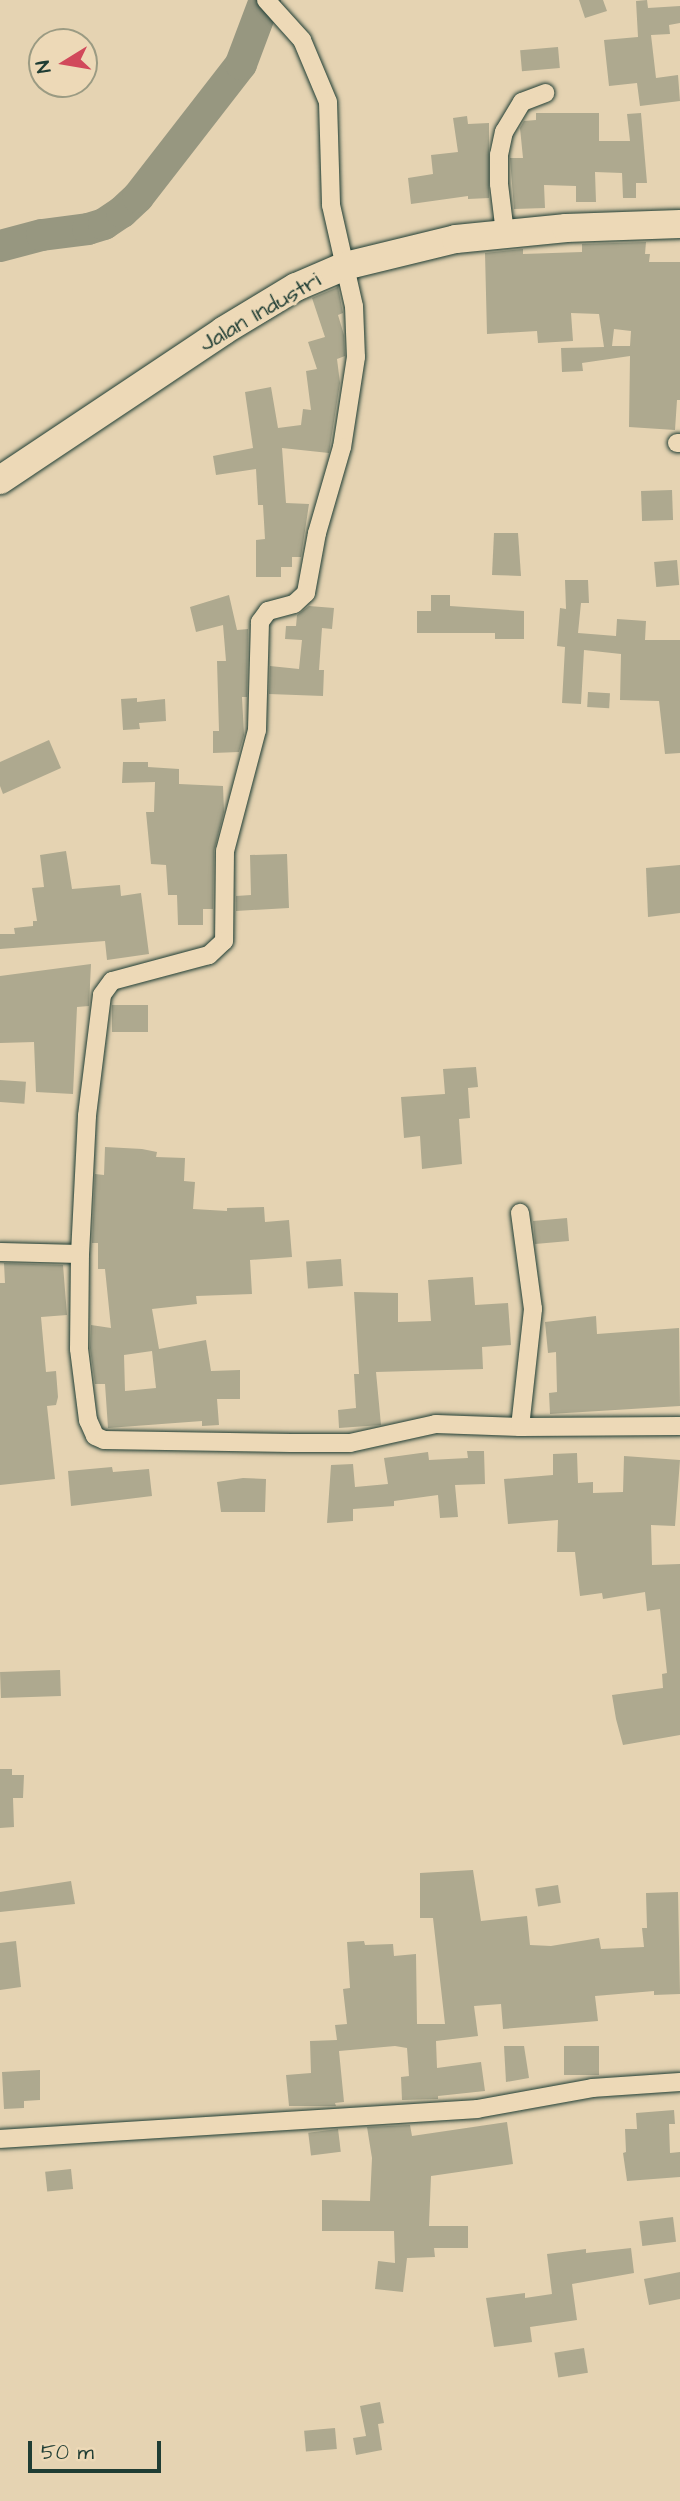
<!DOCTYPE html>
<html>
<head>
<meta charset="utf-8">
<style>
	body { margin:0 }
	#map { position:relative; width:680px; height:2501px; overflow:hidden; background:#e5d3b2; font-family:"Architects Daughter",sans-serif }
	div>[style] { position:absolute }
	.river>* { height:32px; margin:-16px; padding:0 16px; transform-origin:16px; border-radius:16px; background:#979780 }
	.building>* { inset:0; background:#aea98f; transform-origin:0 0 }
	.roads { filter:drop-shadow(0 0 2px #1f3d34) drop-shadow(0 0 2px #1f3d34) }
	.street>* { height:18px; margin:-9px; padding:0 9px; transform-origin:9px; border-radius:9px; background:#edd9b7 }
	.primary>* { height:28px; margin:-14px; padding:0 14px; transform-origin:14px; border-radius:14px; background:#edd9b7 }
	span { translate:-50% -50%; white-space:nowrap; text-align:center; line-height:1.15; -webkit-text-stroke:7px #edd9b7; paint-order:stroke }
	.street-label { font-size:23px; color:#1f3d34 }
	.north { position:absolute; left:28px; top:28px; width:70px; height:70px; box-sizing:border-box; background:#edd9b7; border:2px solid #9b9b83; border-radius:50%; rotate:259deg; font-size:19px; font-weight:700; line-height:28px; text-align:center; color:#1f3d34 }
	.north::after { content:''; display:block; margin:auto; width:24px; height:32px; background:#d1495b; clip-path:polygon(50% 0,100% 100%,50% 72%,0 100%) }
	.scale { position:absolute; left:28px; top:2441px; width:133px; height:32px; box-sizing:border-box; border:4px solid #1f3d34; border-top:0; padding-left:9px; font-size:21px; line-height:24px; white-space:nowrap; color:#1f3d34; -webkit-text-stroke:5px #edd9b7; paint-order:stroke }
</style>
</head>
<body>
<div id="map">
	<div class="river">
		<i style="left:0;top:246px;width:43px;rotate:-14.7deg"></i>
		<i style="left:42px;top:235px;width:46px;rotate:-7.4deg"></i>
		<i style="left:88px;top:229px;width:17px;rotate:-17deg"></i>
		<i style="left:104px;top:224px;width:22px;rotate:-34deg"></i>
		<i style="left:122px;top:212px;width:22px;rotate:-43deg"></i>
		<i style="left:138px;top:197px;width:168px;rotate:-52.2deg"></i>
		<i style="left:241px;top:64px;width:68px;rotate:-69.4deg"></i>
	</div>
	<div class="building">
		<i style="clip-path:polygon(579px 0,603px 0,607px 11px,585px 18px)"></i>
		<i style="clip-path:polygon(647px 0,648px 8px,680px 6px,680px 23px,669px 25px,670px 34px,651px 35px,656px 78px,678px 75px,680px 101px,640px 106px,637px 83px,609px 86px,604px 40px,638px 37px,636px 1px)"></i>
		<i style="left:558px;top:47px;width:21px;height:38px;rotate:85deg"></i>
		<i style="clip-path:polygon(536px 113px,599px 113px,599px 141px,630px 141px,627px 114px,641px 113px,647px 183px,636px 183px,636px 198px,623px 198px,622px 173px,595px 172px,596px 202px,576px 202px,576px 186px,544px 185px,545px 208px,514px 209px,510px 158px,523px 158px,520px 128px,524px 121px,536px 120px)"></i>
		<i style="clip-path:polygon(467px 116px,468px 124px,489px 123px,489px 198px,468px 199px,468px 196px,411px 204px,408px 178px,433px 174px,431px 155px,458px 152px,453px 118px)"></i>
		<i style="clip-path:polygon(evenodd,646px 242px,645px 254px,650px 254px,649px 262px,680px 262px,680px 400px,677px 400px,675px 430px,629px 427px,630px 356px,582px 363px,583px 371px,562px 372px,561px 348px,604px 347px,599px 314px,571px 313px,573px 341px,538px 343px,537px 331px,487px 334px,485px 253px,523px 249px,523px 254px,582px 252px,582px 244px,646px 242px,614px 329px,631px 331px,630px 346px,612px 346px,614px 329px)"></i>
		<i style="clip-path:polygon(338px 287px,343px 313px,338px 315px,344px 335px,345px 356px,337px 359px,340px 383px,329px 453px,282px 448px,286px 503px,309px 504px,301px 557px,292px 557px,292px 567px,281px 567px,281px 577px,256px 577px,256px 540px,265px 539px,263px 505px,258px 505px,256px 469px,216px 475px,213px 456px,253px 448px,245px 392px,271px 387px,278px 428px,301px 425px,303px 409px,311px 410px,306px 371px,317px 369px,308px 342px,325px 337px,312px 298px)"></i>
		<i style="left:672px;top:490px;width:30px;height:31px;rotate:88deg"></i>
		<i style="clip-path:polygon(494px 533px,518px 533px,521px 576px,492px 575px)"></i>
		<i style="left:677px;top:560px;width:25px;height:23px;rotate:85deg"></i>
		<i style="clip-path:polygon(565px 580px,588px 580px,589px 603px,581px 603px,578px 633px,616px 636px,617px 619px,646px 621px,645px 640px,680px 640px,680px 753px,665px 754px,659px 701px,620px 700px,621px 654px,584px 650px,581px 704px,562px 703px,565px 647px,557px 646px,560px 608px,566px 609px)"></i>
		<i style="clip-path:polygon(229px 595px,237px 630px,248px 629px,247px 697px,242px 697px,244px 735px,239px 752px,213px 753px,213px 731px,219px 731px,217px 661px,226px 661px,223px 625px,196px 632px,190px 607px)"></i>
		<i style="clip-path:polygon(431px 595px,450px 595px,450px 606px,524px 611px,524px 639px,495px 639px,495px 633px,417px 633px,417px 611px,431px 611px)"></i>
		<i style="clip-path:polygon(309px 606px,334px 608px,332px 629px,322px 628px,319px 670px,324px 670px,323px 696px,269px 694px,270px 666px,299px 669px,302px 640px,285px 639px,286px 626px,296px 626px,297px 615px)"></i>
		<i style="left:588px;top:692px;width:22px;height:15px;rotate:3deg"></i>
		<i style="clip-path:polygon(137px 698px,137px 702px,165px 699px,166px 721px,139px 723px,140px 729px,123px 730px,121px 699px)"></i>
		<i style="clip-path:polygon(49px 740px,61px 768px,3px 794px,0 786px,0 762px)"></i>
		<i style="clip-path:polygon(123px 762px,148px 762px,148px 767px,179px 769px,179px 784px,223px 786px,224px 812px,214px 851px,213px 909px,203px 909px,203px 925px,178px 925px,177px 895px,168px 895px,166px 865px,151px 864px,146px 812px,154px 812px,155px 782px,122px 783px)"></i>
		<i style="clip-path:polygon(66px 851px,72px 889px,120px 885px,121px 896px,141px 893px,149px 954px,107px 960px,105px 941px,0 949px,0 934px,15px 934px,14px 928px,33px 926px,33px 921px,37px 921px,32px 888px,44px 887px,40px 855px)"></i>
		<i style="clip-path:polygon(287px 854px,289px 908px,236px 911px,236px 896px,251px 895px,250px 855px)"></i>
		<i style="clip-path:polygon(680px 865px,680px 913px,648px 917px,646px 868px)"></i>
		<i style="clip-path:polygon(91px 964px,89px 1006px,77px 1007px,73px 1094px,36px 1092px,34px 1042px,0 1043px,0 976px)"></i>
		<i style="left:148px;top:1005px;width:27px;height:36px;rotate:90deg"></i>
		<i style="clip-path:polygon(476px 1067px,478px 1087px,468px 1088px,470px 1118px,459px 1119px,462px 1164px,422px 1169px,420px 1136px,404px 1138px,401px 1097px,445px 1094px,443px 1069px)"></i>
		<i style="left:0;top:1080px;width:26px;height:22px;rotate:4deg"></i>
		<i style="clip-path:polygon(evenodd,105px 1147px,142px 1149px,157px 1152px,156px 1157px,185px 1158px,184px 1181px,195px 1182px,193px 1209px,227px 1211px,227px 1208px,264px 1207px,265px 1222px,289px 1220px,292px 1257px,250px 1260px,252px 1294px,196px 1296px,197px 1304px,152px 1309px,159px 1349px,206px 1340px,211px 1371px,240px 1370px,240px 1399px,217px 1399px,219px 1425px,202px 1426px,202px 1421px,108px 1428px,105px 1384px,95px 1384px,90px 1348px,91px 1325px,111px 1328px,105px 1269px,98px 1269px,98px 1243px,92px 1243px,95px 1174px,104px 1175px,105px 1147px,152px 1351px,156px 1388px,125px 1391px,124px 1355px,152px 1351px)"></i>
		<i style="left:567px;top:1218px;width:23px;height:34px;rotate:85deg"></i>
		<i style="left:341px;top:1259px;width:27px;height:35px;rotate:86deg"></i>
		<i style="clip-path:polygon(4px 1263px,63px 1265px,67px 1315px,41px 1317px,46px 1372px,56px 1371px,58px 1397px,56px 1405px,47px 1406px,55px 1479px,0 1485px,0 1283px,5px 1283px)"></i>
		<i style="clip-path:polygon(473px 1277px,475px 1305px,508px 1303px,511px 1345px,482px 1347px,483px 1369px,376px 1372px,381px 1425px,339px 1428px,338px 1410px,356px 1408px,354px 1374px,359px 1374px,354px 1292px,398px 1293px,398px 1322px,431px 1321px,428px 1280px)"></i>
		<i style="clip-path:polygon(596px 1316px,597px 1334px,679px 1328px,680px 1406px,550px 1414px,549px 1393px,557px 1392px,556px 1352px,548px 1353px,545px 1322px)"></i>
		<i style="clip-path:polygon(467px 1451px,484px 1451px,485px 1484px,455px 1485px,458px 1517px,440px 1518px,438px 1495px,394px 1501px,394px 1506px,353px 1509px,353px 1521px,327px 1523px,331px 1465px,353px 1464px,355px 1487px,388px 1484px,384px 1458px,428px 1452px,429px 1460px,468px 1458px)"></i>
		<i style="clip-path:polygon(577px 1453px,578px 1483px,593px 1482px,593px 1493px,623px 1492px,624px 1456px,680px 1460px,675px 1526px,651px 1525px,652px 1565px,680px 1564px,680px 1735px,623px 1745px,616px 1719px,612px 1695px,663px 1688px,662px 1674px,667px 1673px,660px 1609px,647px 1611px,645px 1592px,603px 1599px,602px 1593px,580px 1596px,575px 1552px,557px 1552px,558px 1520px,508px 1524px,504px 1479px,553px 1475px,553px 1454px)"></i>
		<i style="clip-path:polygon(112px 1467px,113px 1472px,149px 1469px,152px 1496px,71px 1506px,68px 1471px)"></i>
		<i style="clip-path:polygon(243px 1478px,266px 1479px,265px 1512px,221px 1512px,217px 1482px)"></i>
		<i style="left:60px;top:1670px;width:26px;height:60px;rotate:88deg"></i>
		<i style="clip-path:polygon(0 1769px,12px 1769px,12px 1775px,24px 1775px,23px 1798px,13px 1798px,14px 1827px,0 1828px)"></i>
		<i style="clip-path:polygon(473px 1870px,481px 1921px,527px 1916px,530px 1945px,551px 1946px,599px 1938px,601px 1949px,644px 1947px,642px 1928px,647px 1928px,646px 1893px,678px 1892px,680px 1994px,654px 1995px,654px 1991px,595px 1996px,598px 2021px,503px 2029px,501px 2004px,474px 2006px,478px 2036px,436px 2041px,437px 2068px,481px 2062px,485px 2091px,438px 2096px,438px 2099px,402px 2100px,401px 2077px,409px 2076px,407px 2048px,395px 2046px,339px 2051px,344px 2102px,335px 2103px,336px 2106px,289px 2106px,286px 2075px,311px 2073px,310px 2041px,337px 2040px,335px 2025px,347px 2024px,343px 1989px,350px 1988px,347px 1942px,364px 1941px,365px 1945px,393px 1944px,394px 1956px,416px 1954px,417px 2024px,445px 2024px,433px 1918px,420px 1918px,420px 1873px)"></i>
		<i style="clip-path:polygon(71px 1881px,75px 1904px,0 1912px,0 1892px)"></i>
		<i style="left:558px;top:1885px;width:18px;height:23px;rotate:81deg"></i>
		<i style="clip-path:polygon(16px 1941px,21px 1987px,0 1990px,0 1943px)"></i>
		<i style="clip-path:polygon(504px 2046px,524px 2046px,529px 2078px,506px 2082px)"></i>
		<i style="left:564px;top:2046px;width:35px;height:29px"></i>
		<i style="clip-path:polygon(40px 2070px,40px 2100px,24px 2101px,24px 2108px,4px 2109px,2px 2072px)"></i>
		<i style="clip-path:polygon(674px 2110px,675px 2124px,669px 2124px,670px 2153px,680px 2152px,680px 2177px,627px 2181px,623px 2153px,626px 2152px,625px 2129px,637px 2129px,636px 2113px)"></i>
		<i style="clip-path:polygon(507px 2122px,513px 2164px,431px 2176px,429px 2226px,468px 2226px,468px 2248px,434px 2248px,435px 2257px,407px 2258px,403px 2292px,375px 2289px,378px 2261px,395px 2263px,394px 2231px,322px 2231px,322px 2200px,370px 2201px,372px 2158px,367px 2127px,410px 2125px,412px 2136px)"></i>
		<i style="left:338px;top:2129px;width:23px;height:30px;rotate:83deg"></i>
		<i style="left:71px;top:2169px;width:20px;height:26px;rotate:84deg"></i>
		<i style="left:673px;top:2217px;width:25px;height:34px;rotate:83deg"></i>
		<i style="clip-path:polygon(631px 2248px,634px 2273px,572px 2284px,577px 2320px,530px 2327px,532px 2342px,494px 2347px,486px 2298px,525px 2293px,525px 2298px,552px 2294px,547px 2254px,586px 2249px,586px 2253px)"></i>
		<i style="clip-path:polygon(680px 2272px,680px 2299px,649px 2305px,644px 2279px)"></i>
		<i style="left:584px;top:2348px;width:25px;height:30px;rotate:81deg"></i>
		<i style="clip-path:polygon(380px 2402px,384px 2423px,378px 2424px,382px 2450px,356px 2455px,353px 2438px,366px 2436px,360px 2406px)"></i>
		<i style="left:335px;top:2428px;width:21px;height:31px;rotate:85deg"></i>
	</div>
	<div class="roads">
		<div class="street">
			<i style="left:266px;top:0;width:54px;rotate:48deg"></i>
			<i style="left:302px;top:40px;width:67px;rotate:67.2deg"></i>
			<i style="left:328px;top:102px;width:103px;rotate:88.3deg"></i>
			<i style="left:331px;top:205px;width:104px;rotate:77.2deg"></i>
			<i style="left:354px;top:306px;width:51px;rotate:87.8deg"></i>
			<i style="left:356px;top:357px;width:91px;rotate:98.8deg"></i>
			<i style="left:342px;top:447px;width:90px;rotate:106.2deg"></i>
			<i style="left:317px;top:533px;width:61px;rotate:100.4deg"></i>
			<i style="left:306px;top:593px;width:16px;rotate:137deg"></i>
			<i style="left:294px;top:604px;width:27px;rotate:165deg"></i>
			<i style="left:268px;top:611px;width:14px;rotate:126deg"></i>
			<i style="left:260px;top:622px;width:108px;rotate:91.6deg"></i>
			<i style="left:257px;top:730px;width:125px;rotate:104.8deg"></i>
			<i style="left:225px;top:851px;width:90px;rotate:90.6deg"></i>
			<i style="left:224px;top:941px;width:21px;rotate:137deg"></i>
			<i style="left:209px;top:955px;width:100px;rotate:165deg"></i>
			<i style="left:112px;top:981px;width:17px;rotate:126deg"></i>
			<i style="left:102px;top:995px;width:122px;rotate:97.1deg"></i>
			<i style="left:87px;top:1116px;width:138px;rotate:92.9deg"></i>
			<i style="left:80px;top:1254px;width:95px;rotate:90.6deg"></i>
			<i style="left:79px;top:1349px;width:72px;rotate:82.8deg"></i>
			<i style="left:88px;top:1420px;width:17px;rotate:66deg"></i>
			<i style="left:95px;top:1436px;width:10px;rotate:24deg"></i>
			<i style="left:104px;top:1440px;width:187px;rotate:0.9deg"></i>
			<i style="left:291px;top:1443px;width:59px"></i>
			<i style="left:350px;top:1443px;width:88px;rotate:-12.5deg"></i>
			<i style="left:436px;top:1424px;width:84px;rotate:2deg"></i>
			<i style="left:520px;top:1427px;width:160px;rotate:-0.4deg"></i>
			<i style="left:505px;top:233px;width:49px;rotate:-97deg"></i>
			<i style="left:499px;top:184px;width:29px;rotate:-90deg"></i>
			<i style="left:499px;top:155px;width:24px;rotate:-78deg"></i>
			<i style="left:504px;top:132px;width:35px;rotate:-59deg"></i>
			<i style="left:522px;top:102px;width:25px;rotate:-21deg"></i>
			<i style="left:677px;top:443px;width:3px"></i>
			<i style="left:0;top:1252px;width:80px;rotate:1.4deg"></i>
			<i style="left:520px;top:1427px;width:119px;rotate:-83.7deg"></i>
			<i style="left:533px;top:1309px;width:97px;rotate:-97.7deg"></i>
			<i style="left:0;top:2139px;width:478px;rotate:-3.6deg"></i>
			<i style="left:477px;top:2109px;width:117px;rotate:-10.3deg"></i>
			<i style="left:592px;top:2088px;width:88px;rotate:-3.9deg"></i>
		</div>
		<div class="primary">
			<i style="left:0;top:480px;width:268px;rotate:-33.7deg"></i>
			<i style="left:223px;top:331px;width:85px;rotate:-31.1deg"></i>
			<i style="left:296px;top:287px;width:53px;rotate:-23.2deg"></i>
			<i style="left:345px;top:266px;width:114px;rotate:-13.7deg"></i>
			<i style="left:456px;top:239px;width:111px;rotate:-5.7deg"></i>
			<i style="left:566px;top:228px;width:114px;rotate:-2deg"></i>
		</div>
	</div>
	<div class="street-label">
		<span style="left:260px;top:312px;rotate:-30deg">Jalan Industri</span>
	</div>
	<div class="north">N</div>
	<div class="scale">50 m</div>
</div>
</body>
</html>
